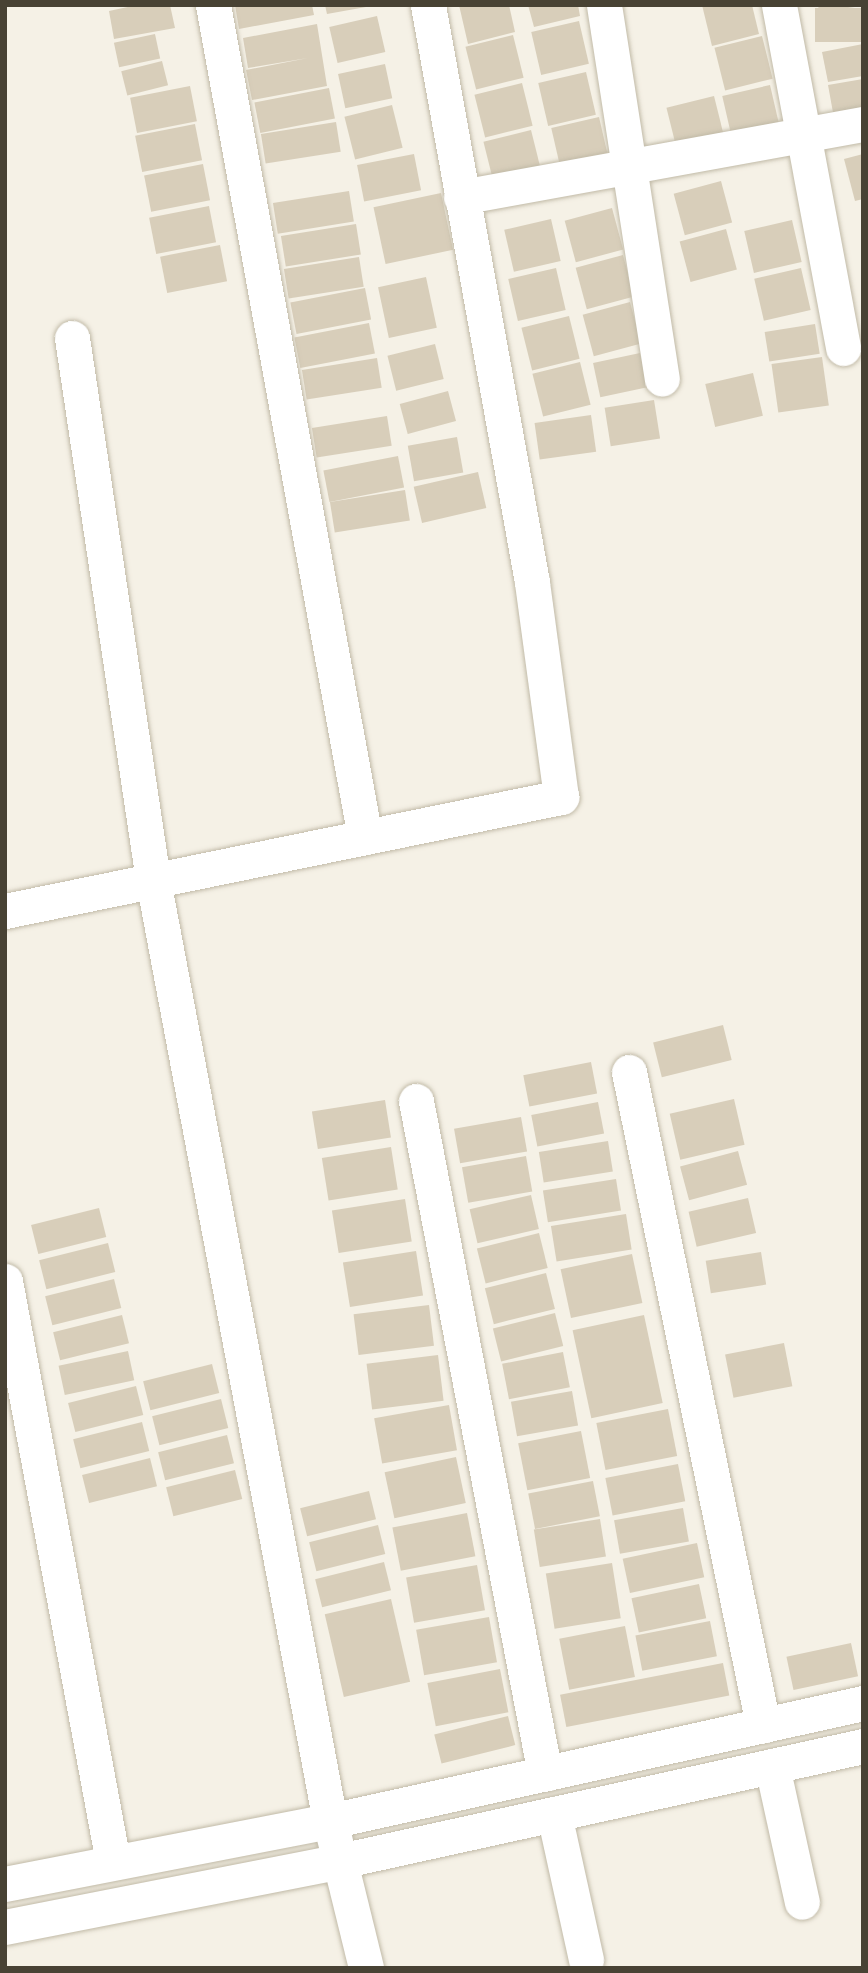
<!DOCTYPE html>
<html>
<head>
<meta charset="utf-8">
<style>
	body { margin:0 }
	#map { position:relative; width:868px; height:1973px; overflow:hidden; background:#f5f1e6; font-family:"Varela Round",sans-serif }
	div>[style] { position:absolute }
	.building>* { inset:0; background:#d8ceba; transform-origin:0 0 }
	.roads { filter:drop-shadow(0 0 2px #c1baa7) drop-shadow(0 0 2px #c1baa7) }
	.minor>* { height:35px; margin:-17.5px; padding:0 17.5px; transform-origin:17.5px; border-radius:17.5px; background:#fff }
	span { translate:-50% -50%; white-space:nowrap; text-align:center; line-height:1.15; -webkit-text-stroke:7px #fff; paint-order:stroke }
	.frame { position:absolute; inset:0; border:7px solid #484234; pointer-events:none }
</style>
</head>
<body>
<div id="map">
	<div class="building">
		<i style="clip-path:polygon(137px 5px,170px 5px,175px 28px,114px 39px,109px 11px)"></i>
		<i style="clip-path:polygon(235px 5px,312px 5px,314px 15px,239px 29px)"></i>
		<i style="clip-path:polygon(325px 5px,365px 5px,366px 7px,327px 14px)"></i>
		<i style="clip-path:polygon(459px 5px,509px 5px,515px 32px,468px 44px)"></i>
		<i style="clip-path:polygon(528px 5px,578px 5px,580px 16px,534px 27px)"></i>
		<i style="clip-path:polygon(702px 5px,752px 5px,759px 34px,712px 46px)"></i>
		<i style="clip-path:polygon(818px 5px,855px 5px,855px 7px,819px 12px)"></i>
		<i style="left:863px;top:8px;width:34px;height:48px;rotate:90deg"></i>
		<i style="left:377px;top:16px;width:37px;height:49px;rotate:77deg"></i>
		<i style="left:579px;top:21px;width:44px;height:49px;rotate:77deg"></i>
		<i style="clip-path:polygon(317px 24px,327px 86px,252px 100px,246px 70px,308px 58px,248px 68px,243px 38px)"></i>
		<i style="left:155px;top:34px;width:25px;height:42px;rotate:78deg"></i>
		<i style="left:513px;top:35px;width:44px;height:49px;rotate:76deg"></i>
		<i style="left:762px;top:36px;width:44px;height:49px;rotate:76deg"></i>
		<i style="clip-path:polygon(863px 44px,863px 76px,828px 82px,822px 52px)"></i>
		<i style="left:162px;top:61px;width:25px;height:42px;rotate:76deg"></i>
		<i style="left:385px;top:64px;width:35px;height:48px;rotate:78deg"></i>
		<i style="left:586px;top:72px;width:44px;height:49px;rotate:77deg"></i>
		<i style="clip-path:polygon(863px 79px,863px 113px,834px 118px,828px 85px)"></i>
		<i style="left:522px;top:83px;width:44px;height:49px;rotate:76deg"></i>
		<i style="left:770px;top:85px;width:44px;height:49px;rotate:77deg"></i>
		<i style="left:190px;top:86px;width:36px;height:61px;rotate:79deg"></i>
		<i style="left:329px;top:88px;width:31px;height:76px;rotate:79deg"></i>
		<i style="left:714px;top:96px;width:44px;height:49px;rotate:76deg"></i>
		<i style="left:392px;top:105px;width:44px;height:49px;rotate:76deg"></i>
		<i style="left:599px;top:117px;width:43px;height:49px;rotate:77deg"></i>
		<i style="left:336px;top:122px;width:30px;height:76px;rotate:81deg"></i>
		<i style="left:195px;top:124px;width:37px;height:61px;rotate:79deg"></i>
		<i style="left:531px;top:130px;width:44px;height:49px;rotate:76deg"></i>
		<i style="left:414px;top:154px;width:37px;height:58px;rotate:79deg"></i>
		<i style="clip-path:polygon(863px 154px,863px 199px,855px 201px,844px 159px)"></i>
		<i style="left:203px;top:164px;width:37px;height:60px;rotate:79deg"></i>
		<i style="left:721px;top:181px;width:43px;height:49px;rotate:75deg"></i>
		<i style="left:349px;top:191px;width:31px;height:77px;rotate:81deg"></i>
		<i style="left:441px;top:193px;width:58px;height:69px;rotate:78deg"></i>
		<i style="left:209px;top:206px;width:37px;height:61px;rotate:79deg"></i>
		<i style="left:612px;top:208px;width:43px;height:49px;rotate:75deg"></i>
		<i style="left:551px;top:219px;width:43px;height:48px;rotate:77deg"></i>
		<i style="left:792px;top:220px;width:43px;height:49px;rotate:77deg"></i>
		<i style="left:356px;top:224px;width:31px;height:76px;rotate:81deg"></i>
		<i style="left:726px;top:229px;width:42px;height:48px;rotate:75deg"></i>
		<i style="left:220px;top:245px;width:37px;height:61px;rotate:79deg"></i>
		<i style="left:623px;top:255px;width:43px;height:49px;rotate:75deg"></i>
		<i style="left:359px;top:257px;width:30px;height:76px;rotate:81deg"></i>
		<i style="left:556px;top:268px;width:43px;height:49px;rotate:77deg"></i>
		<i style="left:801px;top:268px;width:43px;height:48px;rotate:77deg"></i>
		<i style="left:426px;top:277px;width:52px;height:49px;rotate:78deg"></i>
		<i style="left:365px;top:288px;width:32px;height:76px;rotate:79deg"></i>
		<i style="left:630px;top:302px;width:43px;height:49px;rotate:75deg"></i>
		<i style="left:569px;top:316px;width:44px;height:49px;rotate:76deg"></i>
		<i style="left:369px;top:323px;width:31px;height:76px;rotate:79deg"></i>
		<i style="left:815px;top:324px;width:30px;height:51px;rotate:81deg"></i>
		<i style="left:435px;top:344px;width:36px;height:49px;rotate:76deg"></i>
		<i style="left:640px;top:353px;width:35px;height:48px;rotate:78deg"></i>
		<i style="left:822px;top:357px;width:49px;height:51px;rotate:82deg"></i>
		<i style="left:377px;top:358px;width:30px;height:76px;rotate:81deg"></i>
		<i style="left:580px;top:362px;width:44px;height:49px;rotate:76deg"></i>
		<i style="left:753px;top:373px;width:44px;height:49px;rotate:77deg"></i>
		<i style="left:448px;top:391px;width:31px;height:50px;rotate:75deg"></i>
		<i style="left:654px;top:400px;width:39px;height:50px;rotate:81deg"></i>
		<i style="left:591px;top:415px;width:37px;height:57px;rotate:82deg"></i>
		<i style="left:387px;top:416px;width:30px;height:76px;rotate:81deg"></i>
		<i style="left:457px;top:437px;width:36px;height:50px;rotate:80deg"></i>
		<i style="left:398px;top:456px;width:32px;height:76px;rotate:79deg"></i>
		<i style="left:478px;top:472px;width:37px;height:66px;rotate:77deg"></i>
		<i style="left:405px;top:490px;width:31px;height:76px;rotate:81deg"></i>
		<i style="left:723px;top:1025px;width:36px;height:72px;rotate:76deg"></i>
		<i style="left:591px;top:1062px;width:32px;height:69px;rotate:79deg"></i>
		<i style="left:734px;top:1099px;width:47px;height:66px;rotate:77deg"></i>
		<i style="left:385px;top:1100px;width:38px;height:74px;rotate:81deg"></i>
		<i style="left:598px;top:1102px;width:32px;height:68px;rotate:79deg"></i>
		<i style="left:521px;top:1117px;width:35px;height:68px;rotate:80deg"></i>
		<i style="left:608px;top:1141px;width:31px;height:70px;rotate:81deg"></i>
		<i style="left:391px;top:1147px;width:43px;height:70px;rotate:81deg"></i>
		<i style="left:738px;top:1151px;width:35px;height:60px;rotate:75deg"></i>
		<i style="left:526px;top:1156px;width:36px;height:65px;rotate:80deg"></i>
		<i style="left:616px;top:1179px;width:32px;height:74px;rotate:81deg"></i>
		<i style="left:531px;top:1195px;width:35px;height:63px;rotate:77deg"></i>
		<i style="left:748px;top:1198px;width:36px;height:61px;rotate:77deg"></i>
		<i style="left:405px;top:1199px;width:43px;height:74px;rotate:81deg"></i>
		<i style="left:99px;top:1208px;width:30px;height:70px;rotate:76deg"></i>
		<i style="left:626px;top:1214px;width:36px;height:76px;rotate:81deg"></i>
		<i style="left:539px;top:1233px;width:36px;height:64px;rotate:76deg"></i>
		<i style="left:108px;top:1243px;width:30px;height:71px;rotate:76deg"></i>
		<i style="left:416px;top:1251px;width:45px;height:74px;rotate:81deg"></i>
		<i style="left:761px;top:1252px;width:33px;height:56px;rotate:81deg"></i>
		<i style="left:632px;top:1254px;width:50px;height:73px;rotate:78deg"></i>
		<i style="left:546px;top:1273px;width:37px;height:63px;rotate:76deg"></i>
		<i style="left:114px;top:1279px;width:30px;height:71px;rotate:76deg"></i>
		<i style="left:429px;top:1305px;width:41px;height:76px;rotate:83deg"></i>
		<i style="left:555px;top:1313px;width:34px;height:64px;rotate:76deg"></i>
		<i style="left:122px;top:1315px;width:29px;height:71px;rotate:76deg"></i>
		<i style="left:644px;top:1315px;width:90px;height:73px;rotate:78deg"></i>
		<i style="left:784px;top:1343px;width:44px;height:60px;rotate:79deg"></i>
		<i style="left:128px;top:1351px;width:30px;height:71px;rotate:78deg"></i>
		<i style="left:563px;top:1352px;width:36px;height:62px;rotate:79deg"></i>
		<i style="left:438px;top:1355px;width:46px;height:72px;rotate:83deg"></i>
		<i style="left:212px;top:1364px;width:30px;height:71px;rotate:76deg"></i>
		<i style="left:136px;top:1386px;width:30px;height:70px;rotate:76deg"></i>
		<i style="left:572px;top:1391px;width:35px;height:62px;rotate:80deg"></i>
		<i style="left:221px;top:1399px;width:30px;height:71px;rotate:76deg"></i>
		<i style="left:449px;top:1405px;width:46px;height:76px;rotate:80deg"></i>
		<i style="left:668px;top:1409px;width:48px;height:73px;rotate:79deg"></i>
		<i style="left:142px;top:1422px;width:30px;height:71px;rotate:76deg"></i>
		<i style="left:581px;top:1431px;width:48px;height:64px;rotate:79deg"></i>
		<i style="left:227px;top:1435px;width:29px;height:71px;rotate:76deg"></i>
		<i style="left:456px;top:1457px;width:47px;height:73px;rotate:78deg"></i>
		<i style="left:150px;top:1458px;width:29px;height:70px;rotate:76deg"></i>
		<i style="left:678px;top:1464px;width:38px;height:74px;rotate:79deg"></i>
		<i style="left:235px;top:1470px;width:30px;height:71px;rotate:76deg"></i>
		<i style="left:593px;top:1481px;width:36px;height:66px;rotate:79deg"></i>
		<i style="left:369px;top:1491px;width:29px;height:71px;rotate:76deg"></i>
		<i style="left:683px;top:1508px;width:34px;height:70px;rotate:80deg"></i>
		<i style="left:467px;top:1513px;width:44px;height:76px;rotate:79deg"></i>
		<i style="left:600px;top:1519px;width:38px;height:67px;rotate:81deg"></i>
		<i style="left:378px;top:1525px;width:30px;height:71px;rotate:76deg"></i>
		<i style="left:697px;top:1543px;width:35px;height:76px;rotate:78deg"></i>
		<i style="left:384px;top:1562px;width:29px;height:71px;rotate:76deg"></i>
		<i style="left:612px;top:1563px;width:56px;height:67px;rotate:81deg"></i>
		<i style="left:477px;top:1565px;width:46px;height:72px;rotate:80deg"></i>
		<i style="left:699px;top:1584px;width:35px;height:69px;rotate:78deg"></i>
		<i style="left:391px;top:1599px;width:85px;height:68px;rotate:77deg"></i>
		<i style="left:489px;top:1617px;width:46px;height:74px;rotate:80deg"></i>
		<i style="left:710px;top:1621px;width:36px;height:76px;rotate:79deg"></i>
		<i style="left:625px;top:1626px;width:52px;height:67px;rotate:79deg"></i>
		<i style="left:851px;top:1643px;width:34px;height:66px;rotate:78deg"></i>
		<i style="left:723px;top:1663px;width:33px;height:166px;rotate:79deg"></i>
		<i style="left:500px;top:1669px;width:44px;height:74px;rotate:79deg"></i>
		<i style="left:508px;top:1716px;width:30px;height:76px;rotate:76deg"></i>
	</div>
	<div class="roads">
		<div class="minor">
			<i style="left:213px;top:5px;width:846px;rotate:79.65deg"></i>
			<i style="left:604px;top:5px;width:378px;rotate:81.2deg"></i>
			<i style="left:779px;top:5px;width:349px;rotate:79.4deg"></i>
			<i style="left:461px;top:197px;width:409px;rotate:-10.3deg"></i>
			<i style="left:72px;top:338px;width:548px;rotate:81.5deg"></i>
			<i style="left:153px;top:880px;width:958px;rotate:79.35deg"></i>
			<i style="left:330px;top:1821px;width:151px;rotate:76.2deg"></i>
			<i style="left:5px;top:911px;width:568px;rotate:-11.59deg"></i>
			<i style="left:561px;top:797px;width:217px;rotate:-97.7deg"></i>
			<i style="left:532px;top:582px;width:586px;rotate:-100.22deg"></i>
			<i style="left:629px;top:1072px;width:667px;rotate:78.4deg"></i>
			<i style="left:416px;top:1101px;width:685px;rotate:79.15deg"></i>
			<i style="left:5px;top:1281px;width:591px;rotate:79.47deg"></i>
			<i style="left:772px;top:1766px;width:139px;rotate:77.6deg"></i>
			<i style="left:554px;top:1814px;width:149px;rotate:77.6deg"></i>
			<i style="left:5px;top:1884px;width:331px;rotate:-11deg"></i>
			<i style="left:330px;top:1821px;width:546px;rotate:-12.48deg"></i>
			<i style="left:5px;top:1927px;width:341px;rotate:-11.1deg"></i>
			<i style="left:340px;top:1861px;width:535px;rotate:-12.4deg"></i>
		</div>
	</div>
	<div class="frame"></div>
</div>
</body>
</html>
